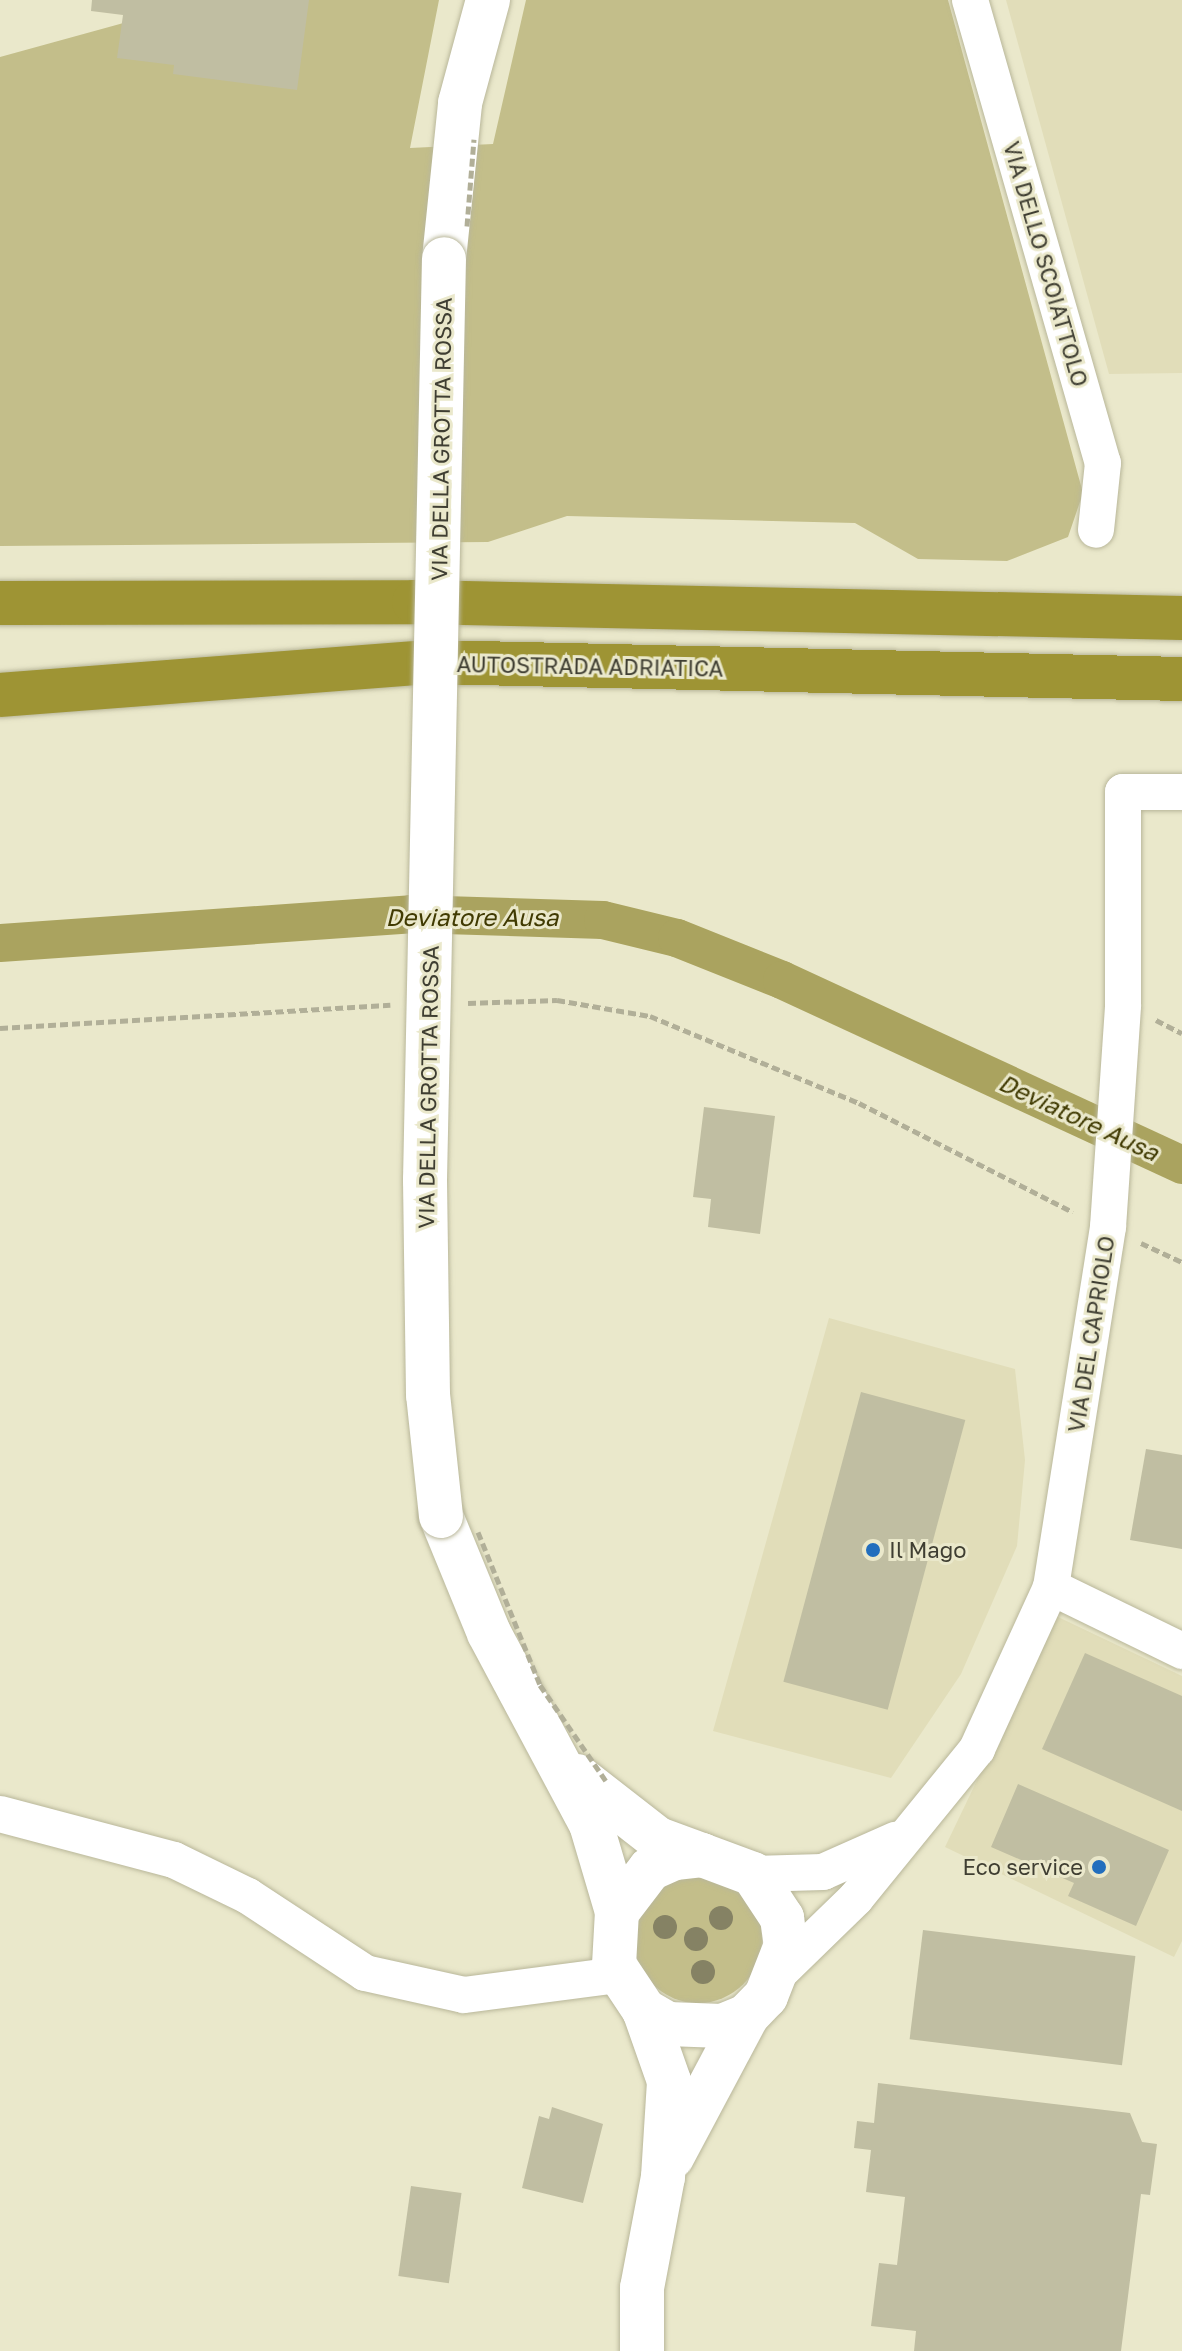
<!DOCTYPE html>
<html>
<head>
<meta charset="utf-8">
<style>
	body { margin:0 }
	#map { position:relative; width:1182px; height:2351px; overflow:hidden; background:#eae8cb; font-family:"Golos Text",sans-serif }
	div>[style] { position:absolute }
	.built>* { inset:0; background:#e1ddb9 }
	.green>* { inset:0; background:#c3be8a }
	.round { border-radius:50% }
	.canal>* { height:38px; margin:-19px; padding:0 19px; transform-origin:19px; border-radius:19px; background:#aaa35f }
	.building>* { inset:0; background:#c0bea2; transform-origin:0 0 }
	.path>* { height:5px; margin-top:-2.5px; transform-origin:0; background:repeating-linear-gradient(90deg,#b1af98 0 8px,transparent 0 12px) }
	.roads { filter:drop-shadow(0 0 2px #b9b79a) drop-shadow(0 0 2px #b9b79a) }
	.minor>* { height:36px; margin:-18px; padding:0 18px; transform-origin:18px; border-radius:18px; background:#fff }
	.tertiary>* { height:44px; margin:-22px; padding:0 22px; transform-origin:22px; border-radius:22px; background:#fff }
	.motorway>* { height:44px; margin:-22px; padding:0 22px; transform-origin:22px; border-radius:22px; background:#9e9434 }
	.path-bridge>* { height:5px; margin-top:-2.5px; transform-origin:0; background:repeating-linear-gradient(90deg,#b1af98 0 8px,transparent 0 12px) }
	.bridges { filter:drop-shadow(0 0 2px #b9b79a) drop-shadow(0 0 2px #b9b79a) }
	.tertiary-bridge>* { height:44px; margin:-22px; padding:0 22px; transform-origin:22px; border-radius:22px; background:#fff }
	.trees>* { width:24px; height:24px; margin:-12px; border-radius:50%; background:#858264 }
	.dots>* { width:22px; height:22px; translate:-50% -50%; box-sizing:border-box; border:4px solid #eae8cb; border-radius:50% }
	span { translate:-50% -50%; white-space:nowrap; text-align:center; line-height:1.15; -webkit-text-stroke:6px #eae8cb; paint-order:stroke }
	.street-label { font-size:22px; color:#3f3e32 }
	.poi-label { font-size:22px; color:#3f3e32 }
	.left { translate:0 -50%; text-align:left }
	.right { translate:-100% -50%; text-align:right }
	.water-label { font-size:24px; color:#403a02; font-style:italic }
</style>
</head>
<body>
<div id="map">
	<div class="built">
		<i style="clip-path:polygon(1006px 0,1182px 0,1182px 373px,1109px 374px)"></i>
		<i style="clip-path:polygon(829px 1318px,1015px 1369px,1025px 1460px,1017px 1546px,961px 1674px,891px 1778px,713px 1731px)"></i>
		<i style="clip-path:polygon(1056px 1616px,1182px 1676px,1182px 1941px,1174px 1957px,945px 1847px)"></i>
	</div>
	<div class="green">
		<i style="clip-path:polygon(207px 0,439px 0,410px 148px,493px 144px,526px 0,948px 0,1083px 493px,1068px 537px,1007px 561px,918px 559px,855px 523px,567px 516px,488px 542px,0 546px,0 57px)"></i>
		<i class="round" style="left:634px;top:1875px;width:128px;height:128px"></i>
	</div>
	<div class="canal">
		<i style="left:0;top:943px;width:412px;rotate:-4deg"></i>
		<i style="left:411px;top:914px;width:192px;rotate:1.8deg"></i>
		<i style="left:603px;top:920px;width:76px;rotate:13.7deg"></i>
		<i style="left:677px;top:938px;width:113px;rotate:21.8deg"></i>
		<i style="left:782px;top:980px;width:441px;rotate:24.8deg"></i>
	</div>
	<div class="building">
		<i style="clip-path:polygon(92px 0,309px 0,297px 90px,173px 74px,174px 65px,117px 58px,123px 15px,91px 11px)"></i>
		<i style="clip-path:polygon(704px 1107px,775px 1116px,760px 1234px,708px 1227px,711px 1199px,693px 1197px)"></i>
		<i style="left:861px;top:1392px;width:108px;height:300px;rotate:15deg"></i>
		<i style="clip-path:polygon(1146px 1449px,1182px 1455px,1182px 1549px,1130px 1540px)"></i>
		<i style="clip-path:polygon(1085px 1653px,1182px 1696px,1182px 1811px,1042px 1749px)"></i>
		<i style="clip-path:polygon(1018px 1784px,1169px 1850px,1136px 1926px,1068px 1896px,1074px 1883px,991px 1847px)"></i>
		<i style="left:923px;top:1930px;width:214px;height:110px;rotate:7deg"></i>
		<i style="clip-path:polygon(878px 2083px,1130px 2113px,1142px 2142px,1157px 2144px,1150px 2195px,1141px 2194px,1121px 2351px,914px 2351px,916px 2331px,871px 2326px,879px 2263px,897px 2265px,905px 2197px,866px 2192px,871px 2150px,854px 2148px,857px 2121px,874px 2123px)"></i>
		<i style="clip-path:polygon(552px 2107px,603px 2124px,583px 2203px,522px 2188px,539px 2116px,549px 2119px)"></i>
		<i style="left:411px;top:2186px;width:51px;height:91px;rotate:8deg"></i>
	</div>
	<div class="path">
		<i style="left:468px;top:1003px;width:89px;rotate:-1.9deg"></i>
		<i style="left:557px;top:1000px;width:94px;rotate:9.8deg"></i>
		<i style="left:650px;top:1016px;width:226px;rotate:22.6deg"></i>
		<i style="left:859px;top:1103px;width:240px;rotate:27deg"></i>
		<i style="left:1156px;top:1020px;width:29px;rotate:27deg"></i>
		<i style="left:0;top:1028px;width:391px;rotate:-3.4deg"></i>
		<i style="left:1141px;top:1243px;width:45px;rotate:24.9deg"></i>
	</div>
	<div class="roads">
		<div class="minor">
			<i style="left:970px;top:0;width:482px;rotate:74deg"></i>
			<i style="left:1103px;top:463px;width:67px;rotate:96deg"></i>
			<i style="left:1051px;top:1587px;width:146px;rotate:26deg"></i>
			<i style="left:0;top:1814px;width:180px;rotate:14.8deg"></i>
			<i style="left:174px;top:1860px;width:82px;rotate:25.9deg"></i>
			<i style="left:248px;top:1896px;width:140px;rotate:33.3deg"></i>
			<i style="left:365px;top:1973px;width:101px;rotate:12.5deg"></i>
			<i style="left:464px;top:1995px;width:155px;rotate:-7.4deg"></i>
			<i style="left:753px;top:1874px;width:70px;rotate:-1.6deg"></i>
			<i style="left:823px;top:1872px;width:79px;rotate:-24deg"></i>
			<i style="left:780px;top:1972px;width:106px;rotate:-44.2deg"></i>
			<i style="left:856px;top:1898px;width:192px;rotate:-50.9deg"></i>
			<i style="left:977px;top:1749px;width:178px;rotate:-65.4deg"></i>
			<i style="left:1051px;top:1587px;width:364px;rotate:-81deg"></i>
			<i style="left:1108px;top:1227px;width:223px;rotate:-86.1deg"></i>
			<i style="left:1123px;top:1005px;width:213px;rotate:-90deg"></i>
			<i style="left:1123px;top:792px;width:59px"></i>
		</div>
		<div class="tertiary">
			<i style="left:444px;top:259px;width:157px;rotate:-84.1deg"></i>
			<i style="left:460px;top:103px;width:107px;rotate:-74.8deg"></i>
			<i style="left:441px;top:1516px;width:126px;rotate:67.7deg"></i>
			<i style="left:489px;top:1633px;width:217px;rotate:61.9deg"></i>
			<i style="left:591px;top:1824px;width:92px;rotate:73.5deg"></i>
			<i style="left:577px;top:1776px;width:103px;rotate:37.9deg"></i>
			<i style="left:658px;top:1839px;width:47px;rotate:20deg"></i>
			<i style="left:672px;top:2157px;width:160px;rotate:-62deg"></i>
			<i style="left:642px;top:2351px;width:63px;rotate:-90deg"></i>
			<i style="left:642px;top:2288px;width:113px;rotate:-79.3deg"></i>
			<i style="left:663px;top:2177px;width:96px;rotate:-86.4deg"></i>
			<i style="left:669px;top:2081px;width:75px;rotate:-109.4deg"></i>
			<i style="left:644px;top:2010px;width:54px;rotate:-123.7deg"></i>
			<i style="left:614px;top:1965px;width:53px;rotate:-86.8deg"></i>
			<i style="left:617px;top:1912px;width:54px;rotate:-52.5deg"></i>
			<i style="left:650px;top:1869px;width:27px;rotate:-24deg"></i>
			<i style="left:675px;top:1858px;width:27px;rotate:-6deg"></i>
			<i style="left:702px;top:1855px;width:54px;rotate:20.4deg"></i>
			<i style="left:753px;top:1874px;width:53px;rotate:56.6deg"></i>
			<i style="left:782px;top:1918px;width:27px;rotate:82deg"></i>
			<i style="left:786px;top:1945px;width:55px;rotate:111.4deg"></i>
			<i style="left:766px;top:1996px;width:28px;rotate:134deg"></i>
			<i style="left:747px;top:2016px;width:27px;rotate:158deg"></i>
			<i style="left:722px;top:2026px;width:54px;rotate:-177.9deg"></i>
			<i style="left:668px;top:2024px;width:28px;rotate:-150deg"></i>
		</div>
		<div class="motorway">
			<i style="left:0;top:603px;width:414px;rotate:-0.1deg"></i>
			<i style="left:414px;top:602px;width:768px;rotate:1.19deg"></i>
			<i style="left:0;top:695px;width:434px;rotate:-4.4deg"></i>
			<i style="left:433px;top:662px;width:749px;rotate:1.3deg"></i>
		</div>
	</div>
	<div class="path-bridge">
		<i style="left:467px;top:226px;width:87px;rotate:-85.4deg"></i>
		<i style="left:478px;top:1532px;width:165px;rotate:67.9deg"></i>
		<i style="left:540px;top:1685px;width:120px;rotate:55.5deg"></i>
	</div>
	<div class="bridges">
		<div class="tertiary-bridge">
			<i style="left:441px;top:1516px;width:122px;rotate:-96.1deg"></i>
			<i style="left:428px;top:1395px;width:215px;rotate:-90.8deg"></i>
			<i style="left:425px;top:1180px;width:921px;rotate:-88.82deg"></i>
		</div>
	</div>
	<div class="trees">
		<i style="left:721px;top:1918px"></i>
		<i style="left:665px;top:1927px"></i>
		<i style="left:696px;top:1939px"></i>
		<i style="left:703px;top:1972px"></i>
	</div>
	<div class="dots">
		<i style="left:873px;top:1550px;background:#226ebd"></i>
		<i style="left:1099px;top:1867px;background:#226ebd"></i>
	</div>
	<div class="street-label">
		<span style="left:1046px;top:264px;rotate:74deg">VIA DELLO SCOIATTOLO</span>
		<span style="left:441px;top:439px;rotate:-89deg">VIA DELLA GROTTA ROSSA</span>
		<span style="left:590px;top:666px;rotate:1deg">AUTOSTRADA ADRIATICA</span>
		<span style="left:428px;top:1087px;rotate:-89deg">VIA DELLA GROTTA ROSSA</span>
		<span style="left:1091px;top:1334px;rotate:-81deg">VIA DEL CAPRIOLO</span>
	</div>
	<div class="poi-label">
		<span class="left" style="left:889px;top:1550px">Il Mago</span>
		<span class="right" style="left:1083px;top:1867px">Eco service</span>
	</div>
	<div class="water-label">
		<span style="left:472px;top:917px">Deviatore Ausa</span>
		<span style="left:1079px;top:1117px;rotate:25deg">Deviatore Ausa</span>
	</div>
</div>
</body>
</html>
